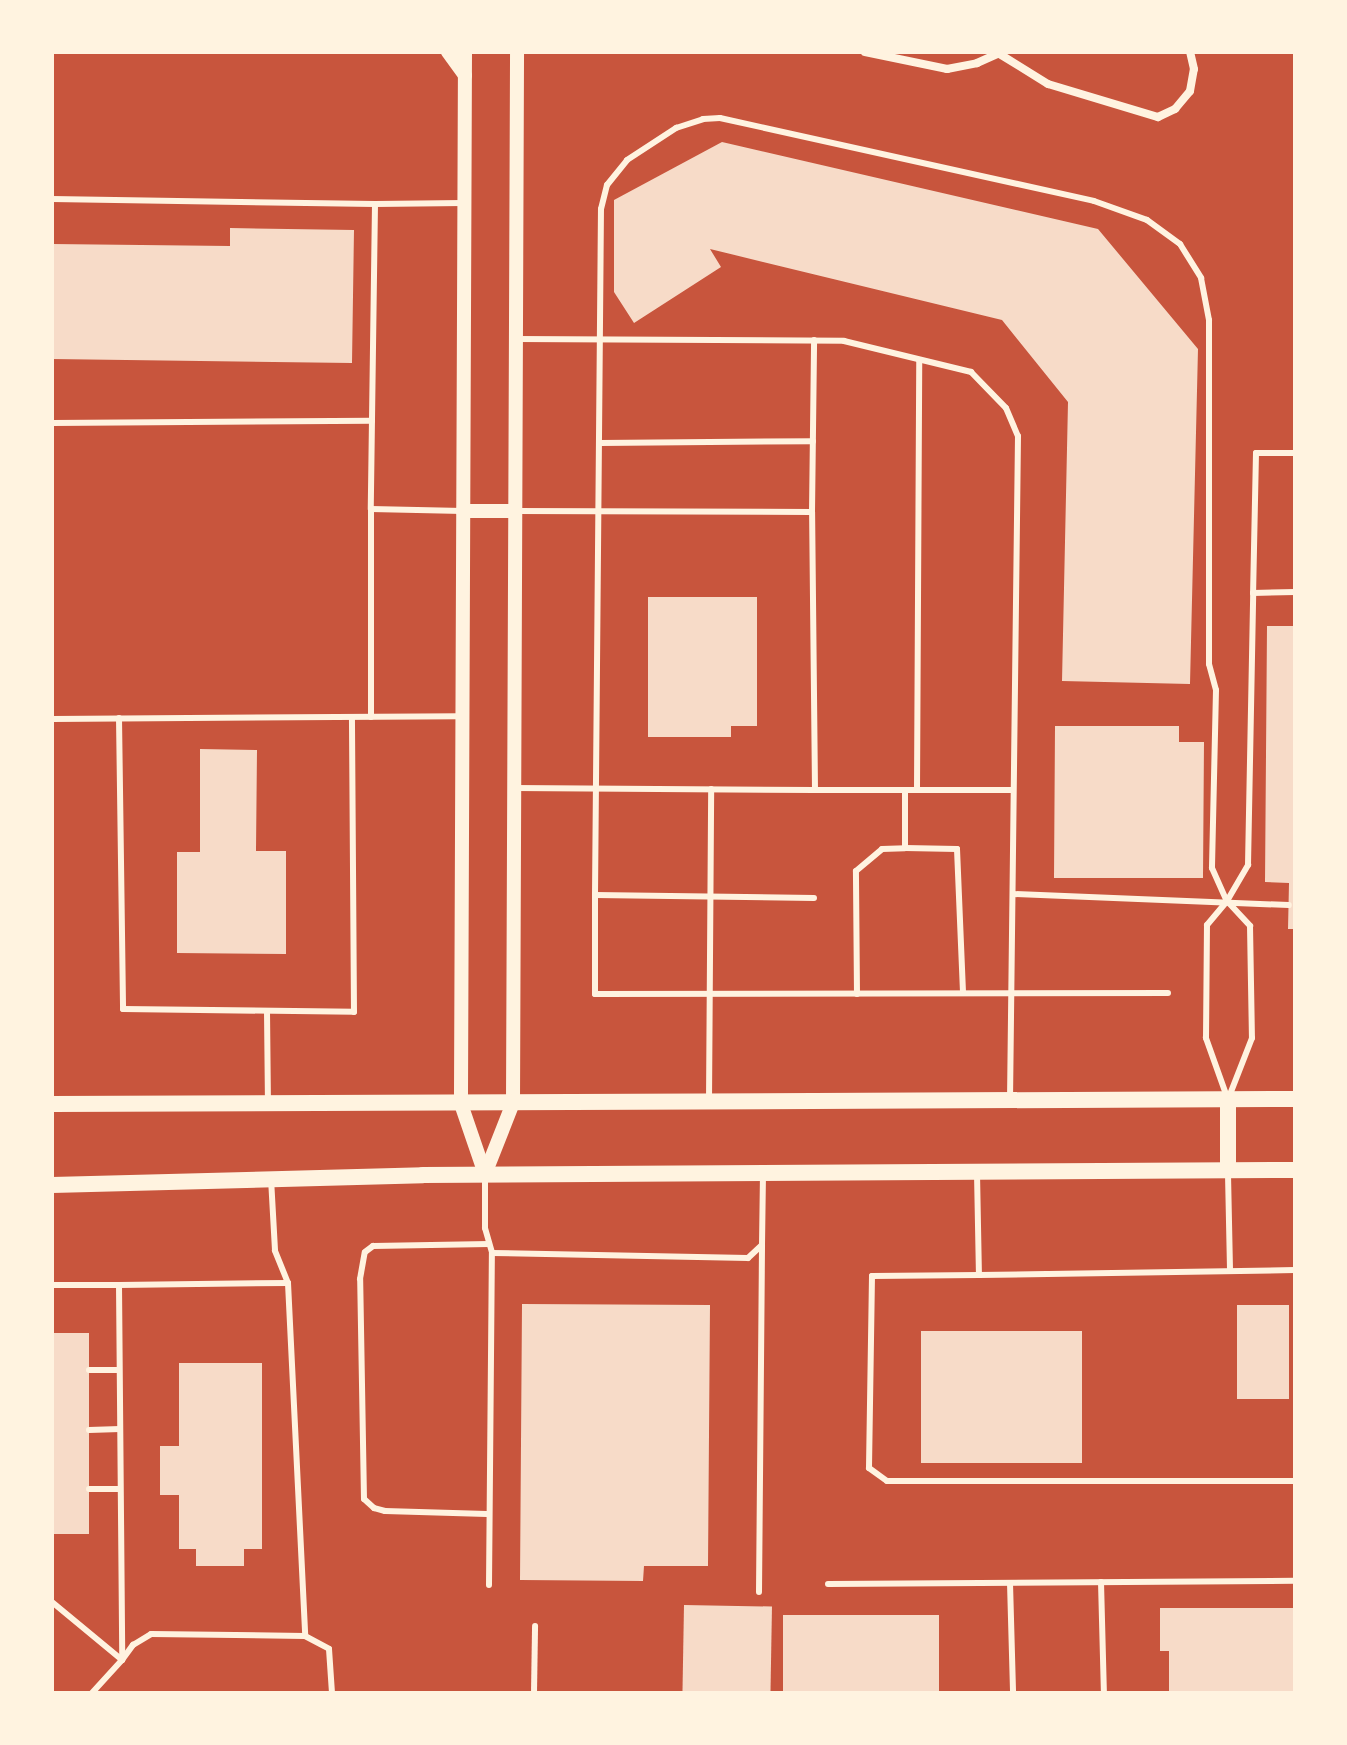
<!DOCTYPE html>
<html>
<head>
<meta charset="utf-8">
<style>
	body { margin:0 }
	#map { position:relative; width:1347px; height:1745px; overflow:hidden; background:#c8553d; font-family:Mulish,sans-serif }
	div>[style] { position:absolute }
	.building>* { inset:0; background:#f7dbc8; transform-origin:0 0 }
	.service>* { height:6px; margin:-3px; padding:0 3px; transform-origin:3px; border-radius:3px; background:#fff3e0 }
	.minor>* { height:8px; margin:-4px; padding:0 4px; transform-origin:4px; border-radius:4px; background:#fff3e0 }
	.tertiary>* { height:14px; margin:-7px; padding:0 7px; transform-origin:7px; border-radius:7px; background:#fff3e0 }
	.secondary>* { height:16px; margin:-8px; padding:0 8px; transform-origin:8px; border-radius:8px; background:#fff3e0 }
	span { translate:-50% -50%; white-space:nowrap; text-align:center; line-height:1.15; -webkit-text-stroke:6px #fff3e0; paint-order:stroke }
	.frame { position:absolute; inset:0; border:54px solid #fff3e0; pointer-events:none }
</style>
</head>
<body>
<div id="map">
	<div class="building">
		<i style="clip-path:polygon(722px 142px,1098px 229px,1198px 349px,1190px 684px,1062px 681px,1068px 402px,1002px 320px,710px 249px,721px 267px,634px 323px,614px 292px,614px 200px)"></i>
		<i style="clip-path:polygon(230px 228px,354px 230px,352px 363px,52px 359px,52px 244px,230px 246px)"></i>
		<i style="clip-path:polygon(648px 597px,757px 597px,757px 726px,731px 726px,731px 737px,648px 737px)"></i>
		<i style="clip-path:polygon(1267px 626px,1295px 626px,1295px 929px,1288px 929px,1289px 883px,1265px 882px)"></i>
		<i style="clip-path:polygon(1055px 726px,1179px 726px,1179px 742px,1204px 742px,1203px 878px,1054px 878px)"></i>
		<i style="clip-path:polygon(200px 749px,257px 750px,256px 851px,286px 851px,286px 954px,177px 953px,177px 852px,200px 852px)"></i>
		<i style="clip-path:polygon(522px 1304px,710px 1305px,708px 1566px,644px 1566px,643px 1581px,520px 1580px)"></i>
		<i style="left:1237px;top:1305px;width:52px;height:94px"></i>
		<i style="left:921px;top:1331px;width:161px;height:132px"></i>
		<i style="left:52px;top:1333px;width:37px;height:201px"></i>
		<i style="clip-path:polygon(179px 1363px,262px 1363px,262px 1549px,244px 1549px,244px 1566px,196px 1566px,196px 1549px,179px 1549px,179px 1495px,160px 1495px,160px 1446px,179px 1446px)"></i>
		<i style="left:684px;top:1605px;width:88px;height:88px;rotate:1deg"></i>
		<i style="clip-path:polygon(1160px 1608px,1295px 1608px,1295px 1693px,1169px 1693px,1169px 1651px,1160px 1651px)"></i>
		<i style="left:783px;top:1615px;width:156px;height:78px"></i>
	</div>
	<div class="service">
		<i style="left:52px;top:199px;width:323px;rotate:0.9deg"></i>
		<i style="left:375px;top:204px;width:305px;rotate:90.8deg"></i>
		<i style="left:371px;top:509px;width:92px;rotate:1.2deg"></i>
		<i style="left:375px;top:204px;width:88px;rotate:-0.7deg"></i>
		<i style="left:516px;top:339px;width:328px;rotate:0.3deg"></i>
		<i style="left:844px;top:341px;width:131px;rotate:13.7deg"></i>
		<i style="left:971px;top:372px;width:50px;rotate:45.8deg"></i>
		<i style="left:1006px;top:408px;width:30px;rotate:67deg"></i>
		<i style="left:1018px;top:436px;width:664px;rotate:90.69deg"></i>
		<i style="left:52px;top:423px;width:320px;rotate:-0.4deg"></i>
		<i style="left:600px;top:443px;width:213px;rotate:-0.5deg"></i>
		<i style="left:1295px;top:453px;width:39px;rotate:180deg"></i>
		<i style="left:1256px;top:453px;width:140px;rotate:91.2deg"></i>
		<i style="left:1253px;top:593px;width:42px;rotate:-1.4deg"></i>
		<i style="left:812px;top:512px;width:172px;rotate:-89.3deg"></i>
		<i style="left:371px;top:717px;width:208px;rotate:-90deg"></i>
		<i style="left:119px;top:718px;width:291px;rotate:89.2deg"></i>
		<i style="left:123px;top:1009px;width:231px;rotate:0.7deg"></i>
		<i style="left:354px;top:1012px;width:295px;rotate:-90.4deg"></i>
		<i style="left:52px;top:719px;width:408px;rotate:-0.4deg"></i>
		<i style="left:514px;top:788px;width:301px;rotate:0.4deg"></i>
		<i style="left:815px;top:790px;width:278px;rotate:-90.6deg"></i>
		<i style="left:812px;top:512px;width:297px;rotate:-179.8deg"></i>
		<i style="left:815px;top:790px;width:197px"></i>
		<i style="left:905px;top:790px;width:58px;rotate:90deg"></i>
		<i style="left:917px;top:790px;width:430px;rotate:-89.7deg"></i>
		<i style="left:1013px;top:894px;width:276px;rotate:2.3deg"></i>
		<i style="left:595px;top:895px;width:99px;rotate:90deg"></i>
		<i style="left:595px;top:994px;width:573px;rotate:-0.1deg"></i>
		<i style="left:814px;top:898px;width:219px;rotate:-179.2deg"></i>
		<i style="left:595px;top:895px;width:686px;rotate:-89.5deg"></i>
		<i style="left:601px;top:209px;width:25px;rotate:-76deg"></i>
		<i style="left:607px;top:185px;width:32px;rotate:-51deg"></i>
		<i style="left:627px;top:160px;width:59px;rotate:-33.1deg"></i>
		<i style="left:676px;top:128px;width:28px;rotate:-18deg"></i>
		<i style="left:703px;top:119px;width:17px;rotate:-3deg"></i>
		<i style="left:720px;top:118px;width:383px;rotate:12.5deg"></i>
		<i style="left:1094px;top:201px;width:56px;rotate:19.7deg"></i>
		<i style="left:1147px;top:220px;width:41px;rotate:36deg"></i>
		<i style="left:1180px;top:244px;width:40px;rotate:58deg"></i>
		<i style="left:1201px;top:278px;width:43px;rotate:79.2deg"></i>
		<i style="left:1209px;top:320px;width:344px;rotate:90deg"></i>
		<i style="left:1209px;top:664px;width:27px;rotate:75deg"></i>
		<i style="left:1216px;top:690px;width:178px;rotate:91.3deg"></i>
		<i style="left:1212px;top:868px;width:36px;rotate:66deg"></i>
		<i style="left:1227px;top:901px;width:34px;rotate:47deg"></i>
		<i style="left:1250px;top:926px;width:112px;rotate:89deg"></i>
		<i style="left:1252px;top:1038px;width:63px;rotate:111.3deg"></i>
		<i style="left:857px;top:994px;width:123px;rotate:-90.5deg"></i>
		<i style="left:856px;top:871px;width:34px;rotate:-40deg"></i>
		<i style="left:882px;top:849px;width:23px;rotate:-2deg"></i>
		<i style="left:905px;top:848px;width:52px;rotate:1.1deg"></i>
		<i style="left:957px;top:849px;width:143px;rotate:87.6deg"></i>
		<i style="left:267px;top:1011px;width:92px;rotate:89.4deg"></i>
		<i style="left:1227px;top:1097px;width:63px;rotate:-109.6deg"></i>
		<i style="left:1206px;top:1038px;width:113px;rotate:-89.5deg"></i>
		<i style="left:1207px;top:925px;width:31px;rotate:-50deg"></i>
		<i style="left:1227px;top:901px;width:42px;rotate:-59.7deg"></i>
		<i style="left:1248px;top:865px;width:272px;rotate:-88.9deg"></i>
		<i style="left:709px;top:1101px;width:312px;rotate:-89.6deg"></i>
		<i style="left:977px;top:1173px;width:102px;rotate:88.9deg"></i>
		<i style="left:979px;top:1275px;width:316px;rotate:-0.9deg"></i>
		<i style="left:1228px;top:1174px;width:97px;rotate:88.8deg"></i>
		<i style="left:485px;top:1178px;width:50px;rotate:90deg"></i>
		<i style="left:485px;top:1228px;width:26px;rotate:74deg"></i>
		<i style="left:492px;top:1253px;width:256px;rotate:1.1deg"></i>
		<i style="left:748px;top:1258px;width:19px;rotate:-43deg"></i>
		<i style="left:762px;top:1245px;width:70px;rotate:-89.2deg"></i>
		<i style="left:979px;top:1275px;width:107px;rotate:179.5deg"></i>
		<i style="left:872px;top:1276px;width:192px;rotate:90.9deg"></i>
		<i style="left:869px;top:1468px;width:22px;rotate:36deg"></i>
		<i style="left:887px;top:1481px;width:408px"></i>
		<i style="left:288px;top:1283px;width:353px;rotate:87.2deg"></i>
		<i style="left:52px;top:1285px;width:67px"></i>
		<i style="left:119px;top:1285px;width:375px;rotate:89.5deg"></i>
		<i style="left:119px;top:1285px;width:169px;rotate:-0.7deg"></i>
		<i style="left:288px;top:1283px;width:35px;rotate:-112deg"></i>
		<i style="left:275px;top:1250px;width:71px;rotate:-93.2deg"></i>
		<i style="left:89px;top:1370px;width:30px"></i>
		<i style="left:89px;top:1430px;width:31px;rotate:-2deg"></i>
		<i style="left:89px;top:1489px;width:31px"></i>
		<i style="left:487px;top:1514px;width:102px;rotate:-178.3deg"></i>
		<i style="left:385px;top:1511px;width:11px;rotate:-165deg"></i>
		<i style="left:374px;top:1508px;width:13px;rotate:-138deg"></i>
		<i style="left:364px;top:1499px;width:220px;rotate:-91deg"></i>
		<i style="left:360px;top:1279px;width:27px;rotate:-80deg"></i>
		<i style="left:365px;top:1252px;width:10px;rotate:-37deg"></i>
		<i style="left:373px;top:1246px;width:116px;rotate:-1deg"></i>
		<i style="left:1101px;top:1582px;width:111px;rotate:88.5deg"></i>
		<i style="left:1010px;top:1583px;width:110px;rotate:88.4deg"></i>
		<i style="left:828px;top:1584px;width:467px;rotate:-0.4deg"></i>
		<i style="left:489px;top:1585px;width:332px;rotate:-89.5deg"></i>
		<i style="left:759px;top:1592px;width:347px;rotate:-89.5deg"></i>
		<i style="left:52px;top:1602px;width:91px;rotate:39.6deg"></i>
		<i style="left:122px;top:1660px;width:45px;rotate:132.3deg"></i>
		<i style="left:122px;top:1660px;width:19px;rotate:-54deg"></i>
		<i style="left:133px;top:1645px;width:21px;rotate:-31deg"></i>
		<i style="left:151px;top:1634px;width:154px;rotate:0.7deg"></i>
		<i style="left:305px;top:1636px;width:27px;rotate:28deg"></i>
		<i style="left:329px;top:1649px;width:44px;rotate:86.1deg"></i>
		<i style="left:534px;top:1693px;width:67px;rotate:-89.1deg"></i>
	</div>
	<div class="minor">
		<i style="left:865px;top:52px;width:84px;rotate:11.7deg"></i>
		<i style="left:947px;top:69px;width:31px;rotate:-11deg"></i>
		<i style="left:977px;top:63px;width:27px;rotate:-24deg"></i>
		<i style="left:998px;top:53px;width:59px;rotate:31.8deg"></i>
		<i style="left:1048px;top:84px;width:115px;rotate:16.7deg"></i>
		<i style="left:1158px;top:117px;width:19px;rotate:-25deg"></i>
		<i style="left:1175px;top:109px;width:23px;rotate:-50deg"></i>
		<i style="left:1190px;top:91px;width:22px;rotate:-80deg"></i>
		<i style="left:1194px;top:69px;width:17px;rotate:-103deg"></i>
	</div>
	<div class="tertiary">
		<i style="left:448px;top:52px;width:29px;rotate:54deg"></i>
		<i style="left:465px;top:52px;width:1052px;rotate:90.22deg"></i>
		<i style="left:461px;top:1104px;width:74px;rotate:71.1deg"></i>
		<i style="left:463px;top:511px;width:52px"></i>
		<i style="left:485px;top:1174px;width:76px;rotate:-68.5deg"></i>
		<i style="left:513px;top:1103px;width:1051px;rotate:-89.78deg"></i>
	</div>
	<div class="secondary">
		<i style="left:1228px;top:1100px;width:70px;rotate:90deg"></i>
		<i style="left:52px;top:1104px;width:1243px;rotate:-0.23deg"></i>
		<i style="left:52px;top:1185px;width:371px;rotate:-1.5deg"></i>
		<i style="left:423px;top:1175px;width:872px;rotate:-0.33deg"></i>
	</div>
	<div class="frame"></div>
</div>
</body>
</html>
